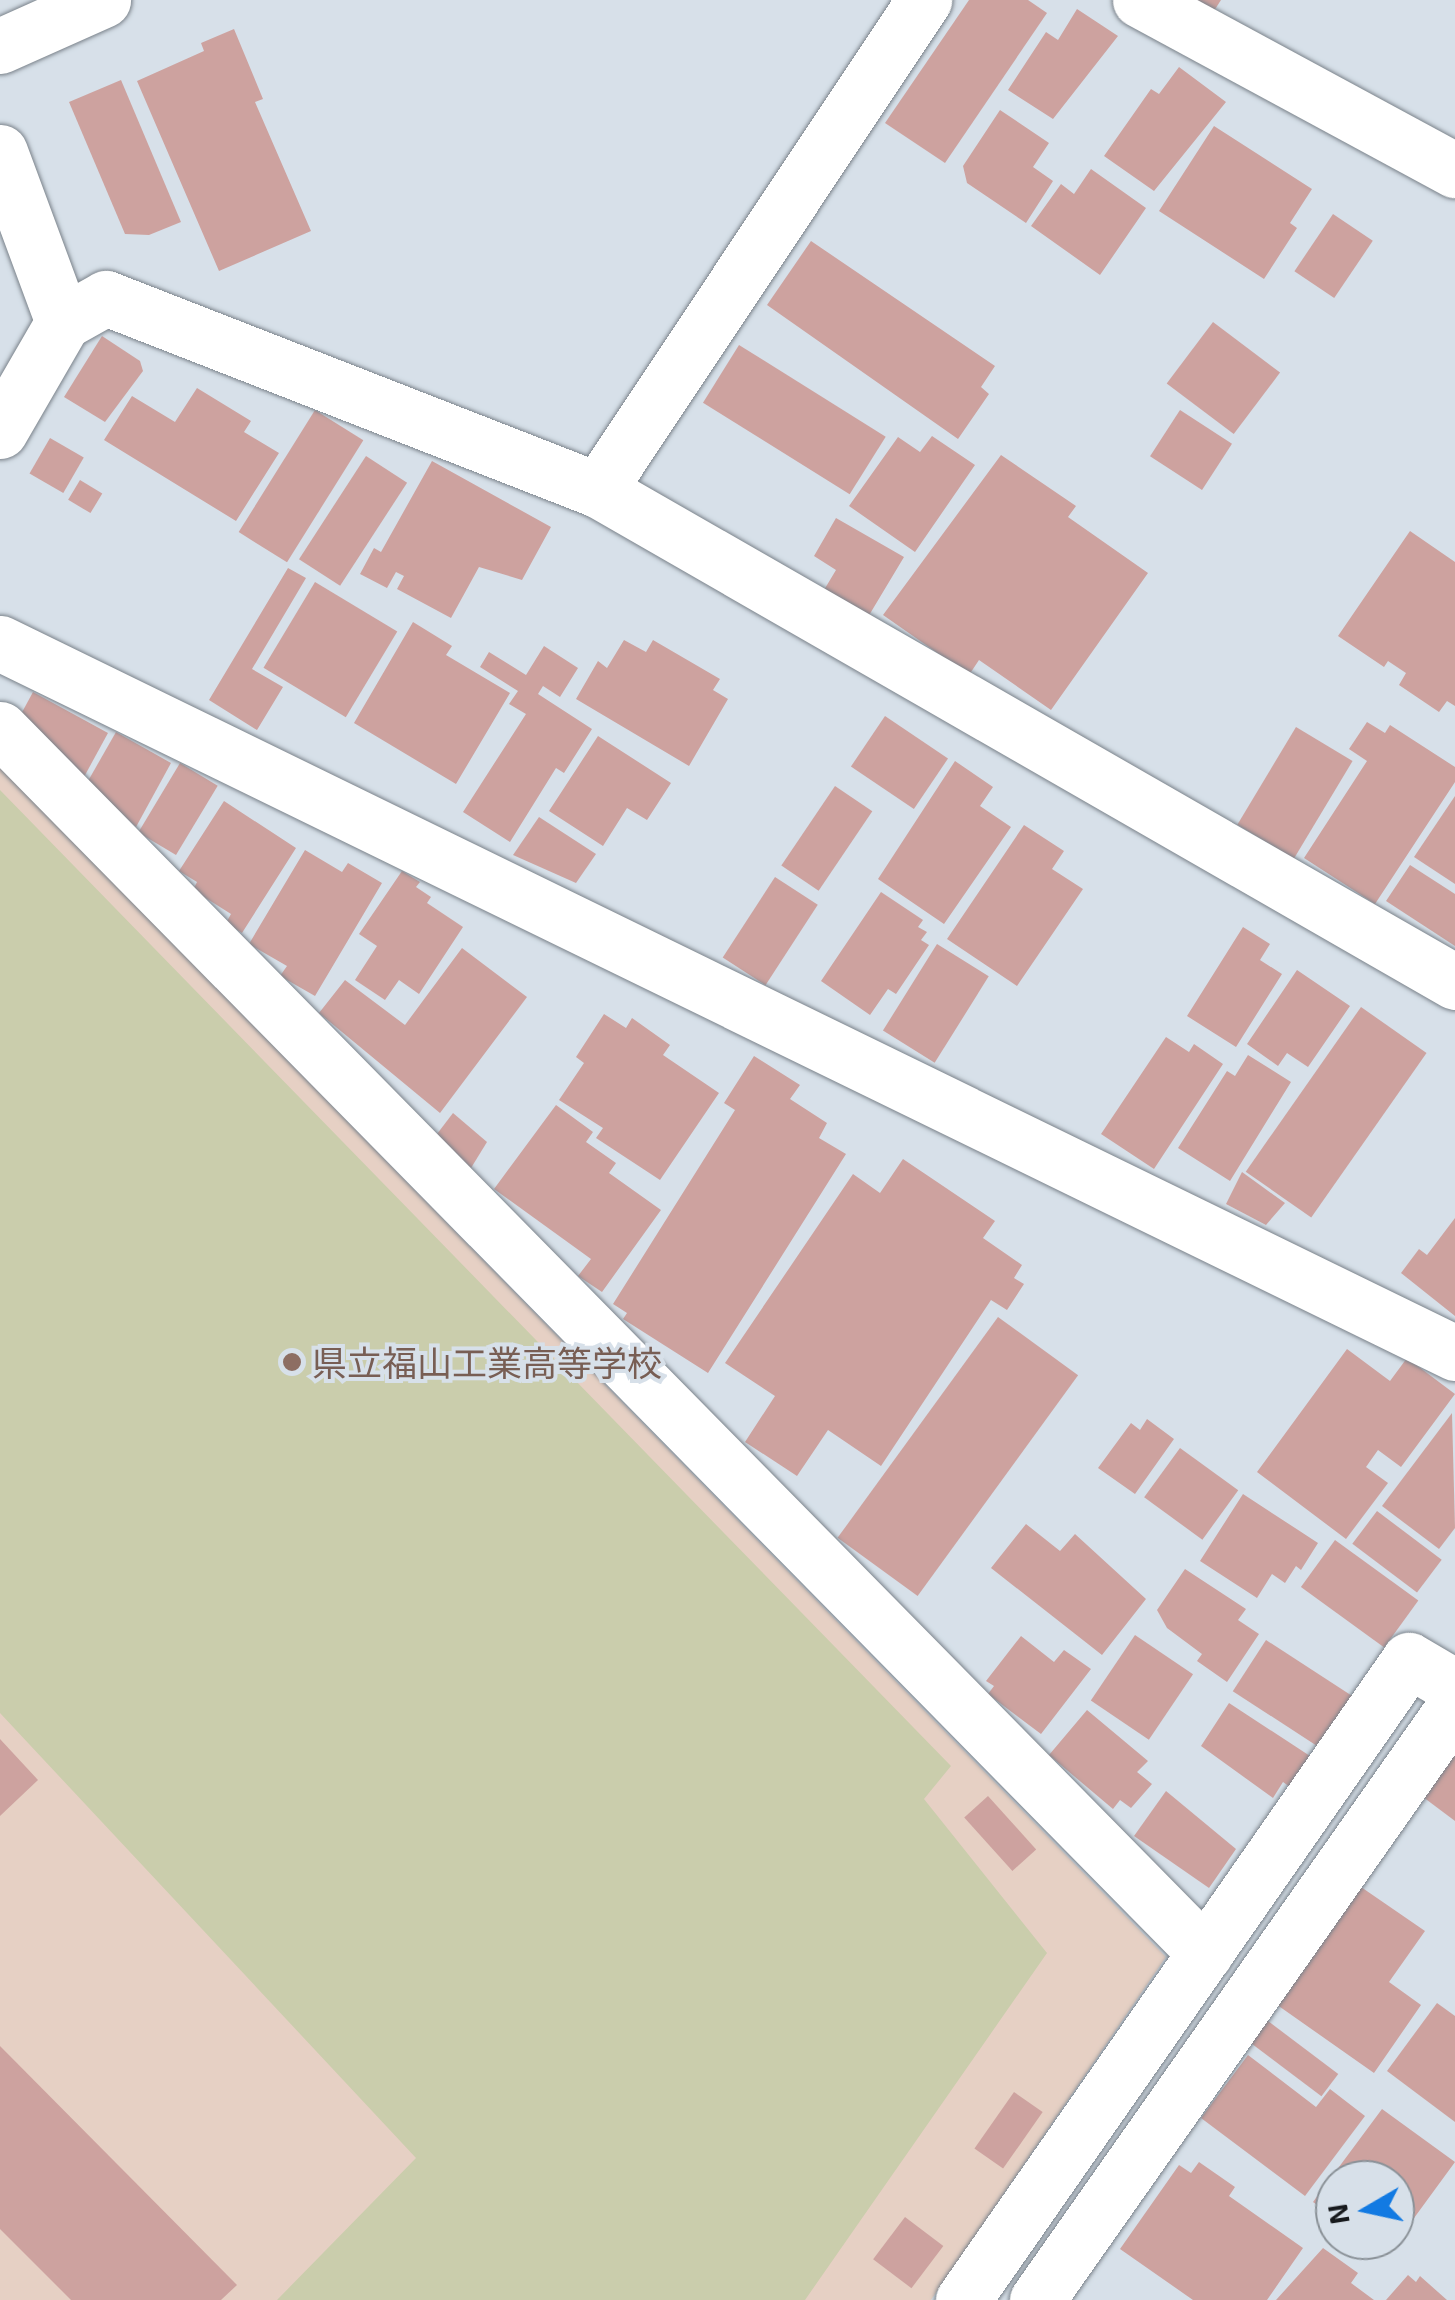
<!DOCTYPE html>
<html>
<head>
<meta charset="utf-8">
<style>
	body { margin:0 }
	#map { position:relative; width:1455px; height:2300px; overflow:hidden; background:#d7e0e9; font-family:"Exo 2","Noto Sans JP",sans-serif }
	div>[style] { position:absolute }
	.education>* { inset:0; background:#e6d0c4 }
	.green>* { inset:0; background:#cacdac }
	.building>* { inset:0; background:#cda29f; transform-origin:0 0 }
	.roads { filter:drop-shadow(0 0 2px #7a828a) drop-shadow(0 0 2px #7a828a) }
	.street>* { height:55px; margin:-27.5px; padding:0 27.5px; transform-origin:27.5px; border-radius:27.5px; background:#fff }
	.secondary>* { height:55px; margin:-27.5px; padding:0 27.5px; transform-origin:27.5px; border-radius:27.5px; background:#fff }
	.dots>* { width:28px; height:28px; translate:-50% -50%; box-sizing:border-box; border:5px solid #d7e0e9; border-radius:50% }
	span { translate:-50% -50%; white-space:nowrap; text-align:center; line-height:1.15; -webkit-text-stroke:8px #d7e0e9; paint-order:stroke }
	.education-label { font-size:35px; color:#785e54 }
	.left { translate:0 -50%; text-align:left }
	.north { position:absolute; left:1315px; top:2160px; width:100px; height:100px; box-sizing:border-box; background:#d7e0e9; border:2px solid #8a9197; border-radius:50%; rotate:261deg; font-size:28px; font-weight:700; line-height:40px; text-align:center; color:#171a1d }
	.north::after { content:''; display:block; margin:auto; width:35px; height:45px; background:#127ae2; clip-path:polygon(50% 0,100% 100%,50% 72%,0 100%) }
</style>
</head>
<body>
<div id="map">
	<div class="education">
		<i style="clip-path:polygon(0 767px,1166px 1957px,931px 2300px,0 2300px)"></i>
	</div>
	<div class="green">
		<i style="clip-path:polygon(0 790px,951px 1766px,924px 1799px,1047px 1953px,805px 2300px,277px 2300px,416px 2158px,0 1713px)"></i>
	</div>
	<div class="building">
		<i style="clip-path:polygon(969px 0,1028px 0,1047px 13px,945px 163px,885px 123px)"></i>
		<i style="clip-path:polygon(1190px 0,1221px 0,1210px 17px)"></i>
		<i style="clip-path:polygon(1077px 9px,1118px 36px,1053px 119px,1008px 90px,1046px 32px,1058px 40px)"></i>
		<i style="clip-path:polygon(234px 29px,263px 99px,255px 102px,311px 231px,219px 271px,137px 81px,204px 51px,201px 43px)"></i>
		<i style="clip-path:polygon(1179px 67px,1226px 102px,1154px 191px,1104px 156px,1151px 89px,1159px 94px)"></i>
		<i style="clip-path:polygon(121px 80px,181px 222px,149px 235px,125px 234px,69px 102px)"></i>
		<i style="clip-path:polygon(1000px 110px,1049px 143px,1033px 167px,1053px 181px,1026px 223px,967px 183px,963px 166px)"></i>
		<i style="clip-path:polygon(1214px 126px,1312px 189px,1290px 223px,1297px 228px,1264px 279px,1159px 211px)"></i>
		<i style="clip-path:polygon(1091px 169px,1146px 208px,1100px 275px,1031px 226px,1061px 184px,1074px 194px)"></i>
		<i style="left:1333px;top:214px;width:48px;height:69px;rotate:34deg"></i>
		<i style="clip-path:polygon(811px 241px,995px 366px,981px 387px,989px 394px,958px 439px,767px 305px)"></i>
		<i style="left:1213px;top:322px;width:84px;height:77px;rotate:37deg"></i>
		<i style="clip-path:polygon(102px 336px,140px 361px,143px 371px,105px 422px,64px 397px)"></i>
		<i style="left:739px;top:345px;width:173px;height:68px;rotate:32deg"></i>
		<i style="clip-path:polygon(197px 388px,251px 421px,244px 432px,279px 453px,236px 521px,104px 440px,132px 396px,175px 422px)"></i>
		<i style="left:315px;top:410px;width:57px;height:144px;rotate:32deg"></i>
		<i style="left:1180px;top:410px;width:62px;height:55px;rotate:33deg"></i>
		<i style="clip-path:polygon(932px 436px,975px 465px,915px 552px,849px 506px,898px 437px,920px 452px)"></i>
		<i style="left:50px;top:438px;width:39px;height:41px;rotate:30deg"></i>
		<i style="clip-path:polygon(1001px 455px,1076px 506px,1068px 517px,1148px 573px,1051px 710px,979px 660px,969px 675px,883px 615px)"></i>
		<i style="left:366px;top:456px;width:49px;height:123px;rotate:33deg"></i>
		<i style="clip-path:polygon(432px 461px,551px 527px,522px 580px,479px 567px,451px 618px,397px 589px,404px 576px,396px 572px,387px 588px,360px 574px,374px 548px,381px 552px)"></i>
		<i style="left:80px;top:480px;width:26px;height:23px;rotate:31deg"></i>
		<i style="clip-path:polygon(836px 518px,904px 557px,868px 617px,824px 590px,836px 570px,814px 556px)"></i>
		<i style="clip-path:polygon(1410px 531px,1455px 562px,1455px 706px,1447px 701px,1439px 712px,1399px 685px,1406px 673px,1388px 661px,1384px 667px,1338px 636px)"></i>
		<i style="clip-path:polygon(288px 568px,306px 578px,252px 669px,283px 687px,257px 730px,209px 700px)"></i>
		<i style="left:315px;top:582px;width:96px;height:100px;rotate:31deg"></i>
		<i style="clip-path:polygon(413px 622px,452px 646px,446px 655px,510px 693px,456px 784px,354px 723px)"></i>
		<i style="clip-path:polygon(624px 640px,646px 652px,653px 640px,720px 679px,713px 690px,728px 699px,689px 766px,576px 699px,598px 661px,607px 668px)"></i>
		<i style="clip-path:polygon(544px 646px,578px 668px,560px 697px,543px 686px,538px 694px,592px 729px,564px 773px,556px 768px,510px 842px,463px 812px,526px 714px,509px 704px,518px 691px,480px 667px,489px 652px,526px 675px)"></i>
		<i style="clip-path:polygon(33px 692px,108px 733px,84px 777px,20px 716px)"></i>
		<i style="left:885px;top:716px;width:76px;height:61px;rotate:34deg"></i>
		<i style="clip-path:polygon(1367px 722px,1385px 733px,1390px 725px,1455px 767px,1455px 782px,1375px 904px,1304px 858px,1367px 761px,1349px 749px)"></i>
		<i style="left:1296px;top:727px;width:66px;height:114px;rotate:31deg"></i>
		<i style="clip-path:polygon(116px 732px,171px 763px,136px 827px,88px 781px)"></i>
		<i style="clip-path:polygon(598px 736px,671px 783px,647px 820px,627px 808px,603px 846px,549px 811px)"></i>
		<i style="clip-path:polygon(955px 761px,993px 787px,980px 806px,1011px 827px,944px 924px,878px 879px)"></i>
		<i style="left:180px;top:763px;width:44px;height:81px;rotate:31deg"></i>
		<i style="left:835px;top:786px;width:45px;height:96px;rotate:34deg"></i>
		<i style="clip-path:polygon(1455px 796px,1455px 884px,1414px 857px)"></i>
		<i style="clip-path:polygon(224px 801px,296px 848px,242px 933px,226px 923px,231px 914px,193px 890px,197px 882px,179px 871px)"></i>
		<i style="clip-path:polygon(539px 817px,596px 854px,576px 883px,513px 855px)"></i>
		<i style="clip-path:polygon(1024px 825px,1064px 851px,1052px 869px,1083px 889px,1017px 986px,947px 939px)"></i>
		<i style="clip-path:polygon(305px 850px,342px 872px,348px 863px,382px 883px,315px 996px,280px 976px,287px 966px,249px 944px)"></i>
		<i style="clip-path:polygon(1410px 865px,1455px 894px,1455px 946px,1386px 901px)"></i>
		<i style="clip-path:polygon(402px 871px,420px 882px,416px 887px,431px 897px,427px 903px,463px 927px,419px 994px,399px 980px,385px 1000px,355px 980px,377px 946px,359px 934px)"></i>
		<i style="left:775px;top:877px;width:51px;height:96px;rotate:33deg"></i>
		<i style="clip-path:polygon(881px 892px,923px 920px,918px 927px,927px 932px,921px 940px,929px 945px,896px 994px,888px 989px,870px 1015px,821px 981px)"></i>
		<i style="clip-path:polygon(1243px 927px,1270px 944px,1260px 960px,1282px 974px,1236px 1047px,1187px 1016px)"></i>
		<i style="left:937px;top:944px;width:61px;height:102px;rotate:32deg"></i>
		<i style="clip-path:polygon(462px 948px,527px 997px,440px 1113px,319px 1013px,345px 980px,405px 1025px)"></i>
		<i style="clip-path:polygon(1297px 970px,1350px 1006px,1308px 1067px,1287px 1053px,1278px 1066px,1247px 1044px)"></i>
		<i style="left:1361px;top:1007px;width:80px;height:201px;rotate:35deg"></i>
		<i style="clip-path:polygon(604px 1014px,626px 1028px,632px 1018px,670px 1045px,663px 1055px,719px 1093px,660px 1180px,596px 1138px,603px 1128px,559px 1100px,584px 1063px,576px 1057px)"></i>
		<i style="clip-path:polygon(1166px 1037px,1189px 1052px,1194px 1044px,1223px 1064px,1154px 1169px,1101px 1134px)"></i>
		<i style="clip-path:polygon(1248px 1055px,1291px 1082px,1230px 1181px,1178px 1148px,1227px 1071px,1235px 1076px)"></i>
		<i style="clip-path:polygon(754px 1056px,800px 1085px,790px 1099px,827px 1123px,819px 1138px,846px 1154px,708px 1373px,623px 1319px,627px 1313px,613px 1304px,735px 1110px,724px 1103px)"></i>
		<i style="clip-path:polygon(556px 1105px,593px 1132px,586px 1142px,616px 1163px,609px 1173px,661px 1210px,602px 1292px,578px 1276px,591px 1259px,494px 1189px)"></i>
		<i style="clip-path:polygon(453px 1113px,487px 1142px,471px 1168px,437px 1134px)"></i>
		<i style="clip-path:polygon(903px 1159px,995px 1221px,983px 1238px,1022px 1265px,1014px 1278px,1024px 1284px,1007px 1310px,991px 1300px,881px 1466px,828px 1430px,797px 1476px,745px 1442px,775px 1396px,725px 1363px,853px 1174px,880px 1193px)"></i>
		<i style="clip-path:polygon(1242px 1172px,1285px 1203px,1266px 1225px,1226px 1204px)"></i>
		<i style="clip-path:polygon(1455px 1218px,1455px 1316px,1401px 1273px,1419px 1249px,1427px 1255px)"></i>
		<i style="left:998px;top:1317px;width:99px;height:273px;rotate:36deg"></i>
		<i style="clip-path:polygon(1347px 1349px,1390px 1381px,1407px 1358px,1455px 1394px,1401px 1467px,1378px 1450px,1366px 1467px,1388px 1483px,1346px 1539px,1257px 1472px)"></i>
		<i style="clip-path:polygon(1452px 1413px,1455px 1528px,1439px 1549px,1382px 1506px)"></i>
		<i style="clip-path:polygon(1147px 1419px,1174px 1439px,1135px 1494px,1098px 1468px,1131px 1423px,1140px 1430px)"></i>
		<i style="left:1180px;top:1448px;width:72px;height:61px;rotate:36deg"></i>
		<i style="clip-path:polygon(1243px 1494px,1318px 1543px,1301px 1570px,1296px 1566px,1285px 1583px,1272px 1574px,1257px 1598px,1200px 1561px)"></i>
		<i style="left:1377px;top:1511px;width:81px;height:41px;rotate:37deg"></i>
		<i style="clip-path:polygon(1026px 1524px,1060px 1551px,1075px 1534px,1146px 1599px,1102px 1655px,991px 1568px)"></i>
		<i style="left:1335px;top:1540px;width:103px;height:58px;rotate:36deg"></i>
		<i style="clip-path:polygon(1185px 1569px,1246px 1609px,1238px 1620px,1259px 1634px,1227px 1682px,1197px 1661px,1202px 1654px,1167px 1628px,1157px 1610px)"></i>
		<i style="left:1135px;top:1635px;width:70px;height:79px;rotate:34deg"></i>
		<i style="clip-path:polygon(1021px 1636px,1054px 1662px,1064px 1650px,1091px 1669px,1041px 1734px,988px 1694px,994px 1686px,986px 1681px)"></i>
		<i style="left:1266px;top:1640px;width:106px;height:61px;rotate:33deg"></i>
		<i style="clip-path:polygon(1229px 1703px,1310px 1756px,1290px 1787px,1283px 1782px,1273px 1798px,1201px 1746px)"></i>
		<i style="clip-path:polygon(1087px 1710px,1148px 1761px,1137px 1772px,1152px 1784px,1131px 1808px,1120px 1800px,1113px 1809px,1049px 1755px)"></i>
		<i style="clip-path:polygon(0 1739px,38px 1780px,0 1816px)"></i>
		<i style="clip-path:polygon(1455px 1753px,1455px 1821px,1423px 1797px)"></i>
		<i style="clip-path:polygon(1166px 1791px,1236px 1849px,1209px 1888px,1134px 1836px)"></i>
		<i style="left:988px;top:1796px;width:72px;height:32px;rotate:48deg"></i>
		<i style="clip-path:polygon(1361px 1887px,1425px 1931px,1389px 1982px,1421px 2005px,1374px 2073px,1273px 2002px)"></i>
		<i style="clip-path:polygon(1437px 2003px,1455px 2016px,1455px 2122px,1387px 2071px)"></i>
		<i style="left:1260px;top:2015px;width:98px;height:28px;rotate:37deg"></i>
		<i style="clip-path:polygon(0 2046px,237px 2285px,221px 2300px,71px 2300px,0 2229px)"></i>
		<i style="clip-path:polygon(1248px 2055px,1316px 2107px,1330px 2089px,1365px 2116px,1305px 2196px,1201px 2118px)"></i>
		<i style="left:1014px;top:2092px;width:35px;height:69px;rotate:35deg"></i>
		<i style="clip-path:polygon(1382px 2109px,1455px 2162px,1387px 2255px,1366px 2240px,1395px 2240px,1395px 2180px,1335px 2180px,1335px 2218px,1313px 2202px)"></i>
		<i style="clip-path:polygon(1199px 2162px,1235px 2187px,1229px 2196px,1303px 2248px,1267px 2300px,1193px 2300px,1120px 2249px,1179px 2165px,1191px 2173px)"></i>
		<i style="left:905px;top:2217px;width:48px;height:53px;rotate:37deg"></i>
		<i style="clip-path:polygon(1323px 2248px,1358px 2273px,1351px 2283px,1374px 2300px,1276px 2300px)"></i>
		<i style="clip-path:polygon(1408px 2275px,1416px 2282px,1420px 2276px,1447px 2300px,1386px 2300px)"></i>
	</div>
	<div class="roads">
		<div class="street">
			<i style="left:1140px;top:0;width:358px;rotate:28.4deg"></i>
			<i style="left:0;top:152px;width:181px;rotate:69.7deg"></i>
			<i style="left:0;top:431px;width:126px;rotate:-60deg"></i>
			<i style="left:63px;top:322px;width:49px;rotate:-29.2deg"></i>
			<i style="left:106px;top:298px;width:528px;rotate:21.32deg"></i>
			<i style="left:598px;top:490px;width:988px;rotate:29.86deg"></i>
			<i style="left:598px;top:490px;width:589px;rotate:-56.36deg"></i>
			<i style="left:0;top:643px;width:1619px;rotate:26.01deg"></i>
			<i style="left:0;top:729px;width:1718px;rotate:45.45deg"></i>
			<i style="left:963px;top:2300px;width:780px;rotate:-55.13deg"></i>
			<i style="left:1409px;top:1660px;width:53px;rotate:30.4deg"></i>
			<i style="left:1037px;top:2300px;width:726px;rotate:-54.87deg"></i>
		</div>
		<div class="secondary">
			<i style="left:0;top:46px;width:113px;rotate:-24.1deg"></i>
		</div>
	</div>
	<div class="dots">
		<i style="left:292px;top:1362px;background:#8d6e63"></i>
	</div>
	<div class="education-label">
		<span class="left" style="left:312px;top:1362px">県立福山工業高等学校</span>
	</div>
	<div class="north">N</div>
</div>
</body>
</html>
